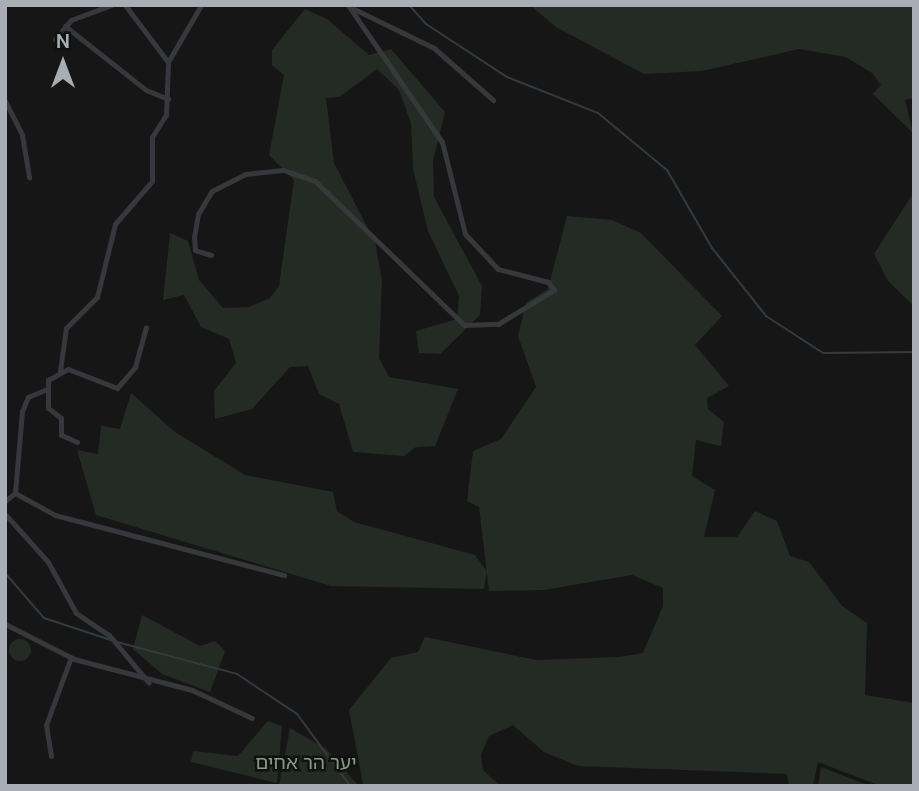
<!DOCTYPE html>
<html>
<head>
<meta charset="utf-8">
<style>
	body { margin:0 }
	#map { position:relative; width:919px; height:791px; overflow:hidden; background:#161617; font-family:"DM Sans","Noto Sans Hebrew",sans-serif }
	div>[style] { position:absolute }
	.green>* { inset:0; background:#242b24 }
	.round { border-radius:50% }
	.stream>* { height:2px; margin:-1px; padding:0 1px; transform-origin:1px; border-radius:1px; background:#323b40 }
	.street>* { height:5px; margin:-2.5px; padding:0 2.5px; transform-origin:2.5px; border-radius:2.5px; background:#37383c }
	span { translate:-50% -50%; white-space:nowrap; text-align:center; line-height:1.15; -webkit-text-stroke:5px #111112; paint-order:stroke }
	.park-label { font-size:19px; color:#849e82 }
	.frame { position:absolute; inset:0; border:7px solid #a9aeb6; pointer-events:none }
	.north { position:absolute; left:28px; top:28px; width:70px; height:70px; -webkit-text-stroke:5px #111112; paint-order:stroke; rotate:0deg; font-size:19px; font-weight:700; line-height:28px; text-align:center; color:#a9aeb6 }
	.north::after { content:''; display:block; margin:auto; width:24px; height:32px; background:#a9aeb6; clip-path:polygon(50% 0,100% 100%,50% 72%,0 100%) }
</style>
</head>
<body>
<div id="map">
	<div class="green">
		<i style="clip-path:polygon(530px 5px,914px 5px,914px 98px,905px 100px,913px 133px,873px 94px,881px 85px,872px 73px,846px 57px,799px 49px,702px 71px,644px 74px,556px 27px)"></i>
		<i style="clip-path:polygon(305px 9px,327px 19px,369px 55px,391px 49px,445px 112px,433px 161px,434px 197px,482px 286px,480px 315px,440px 354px,419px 353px,416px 331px,457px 319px,459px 296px,428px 231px,413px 169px,411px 123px,399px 90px,377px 69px,339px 97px,326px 98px,334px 163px,375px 242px,382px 280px,379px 358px,389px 377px,458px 389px,435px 446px,416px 447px,404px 456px,353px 452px,339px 404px,319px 394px,308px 366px,290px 367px,252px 409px,215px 419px,214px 391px,236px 363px,229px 339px,201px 327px,184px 295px,163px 300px,170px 233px,188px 241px,199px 280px,223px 308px,249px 307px,270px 298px,279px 286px,294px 180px,269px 155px,284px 75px,272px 65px,272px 50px)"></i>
		<i style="clip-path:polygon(914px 192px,914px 306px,888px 281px,874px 254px)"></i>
		<i style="clip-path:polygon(567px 216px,612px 220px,641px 233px,722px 316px,695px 345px,729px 386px,707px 398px,708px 409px,724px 422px,721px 446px,696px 440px,692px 476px,715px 490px,704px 537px,737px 537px,755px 511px,777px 521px,790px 556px,809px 562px,842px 606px,867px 623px,865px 695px,914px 703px,914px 786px,881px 786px,818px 762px,813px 786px,789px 786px,787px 774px,578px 766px,544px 752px,513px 725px,489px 736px,481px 755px,483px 770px,500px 786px,363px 784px,349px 710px,391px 658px,418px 652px,425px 637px,536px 660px,620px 657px,643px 653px,663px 606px,663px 588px,632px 575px,544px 590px,489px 591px,479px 507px,467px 501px,473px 451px,501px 439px,536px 387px,518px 336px,526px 303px,548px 289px)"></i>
		<i style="clip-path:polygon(131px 393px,175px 432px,245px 475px,333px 492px,337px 511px,354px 522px,475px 555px,487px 571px,484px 589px,331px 586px,96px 515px,77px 450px,98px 454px,101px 426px,120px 429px)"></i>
		<i style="clip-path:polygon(142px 615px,200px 646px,215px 641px,225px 651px,210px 692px,162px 674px,133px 649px)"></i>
		<i class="round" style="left:9px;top:639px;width:22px;height:22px"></i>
		<i style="clip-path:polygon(268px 721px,282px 726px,277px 783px,191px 762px,193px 751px,238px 756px)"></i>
		<i style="clip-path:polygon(290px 728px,326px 749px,359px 786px,279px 786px)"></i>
		<i style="clip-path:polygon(821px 767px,870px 786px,818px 786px)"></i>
	</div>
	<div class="stream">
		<i style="left:409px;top:5px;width:25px;rotate:48deg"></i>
		<i style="left:426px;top:24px;width:97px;rotate:33.2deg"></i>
		<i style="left:507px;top:77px;width:98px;rotate:21.6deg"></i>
		<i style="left:598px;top:113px;width:89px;rotate:39.6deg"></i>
		<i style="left:667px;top:170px;width:90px;rotate:60deg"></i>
		<i style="left:712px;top:248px;width:87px;rotate:51.5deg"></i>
		<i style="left:766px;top:316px;width:68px;rotate:33deg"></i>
		<i style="left:823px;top:353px;width:91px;rotate:-0.6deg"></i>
		<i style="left:5px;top:573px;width:60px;rotate:49.1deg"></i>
		<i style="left:44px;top:618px;width:71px;rotate:18.2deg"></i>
		<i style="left:117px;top:642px;width:124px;rotate:14.9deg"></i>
		<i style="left:237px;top:674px;width:72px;rotate:33.7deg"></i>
		<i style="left:297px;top:714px;width:89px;rotate:53.6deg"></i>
	</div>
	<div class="street">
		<i style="left:354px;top:9px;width:89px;rotate:26deg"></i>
		<i style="left:434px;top:48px;width:79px;rotate:41.4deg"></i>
		<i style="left:65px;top:26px;width:103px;rotate:38.3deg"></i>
		<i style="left:146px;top:90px;width:24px;rotate:22deg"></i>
		<i style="left:55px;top:39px;width:25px;rotate:-50deg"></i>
		<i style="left:71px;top:20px;width:43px;rotate:-20.6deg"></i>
		<i style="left:168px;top:62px;width:66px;rotate:-59.9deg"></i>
		<i style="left:5px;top:101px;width:38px;rotate:63deg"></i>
		<i style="left:22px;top:135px;width:43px;rotate:80.5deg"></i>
		<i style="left:211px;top:255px;width:17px;rotate:-163deg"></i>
		<i style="left:195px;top:250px;width:13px;rotate:-94deg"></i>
		<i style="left:194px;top:237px;width:23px;rotate:-80deg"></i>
		<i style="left:198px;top:214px;width:27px;rotate:-59deg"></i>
		<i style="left:212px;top:191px;width:37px;rotate:-27deg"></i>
		<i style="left:245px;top:174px;width:38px;rotate:-6deg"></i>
		<i style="left:283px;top:170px;width:34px;rotate:19deg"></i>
		<i style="left:315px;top:181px;width:207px;rotate:44deg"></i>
		<i style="left:464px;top:325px;width:34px;rotate:-2deg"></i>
		<i style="left:498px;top:324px;width:66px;rotate:-31.3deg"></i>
		<i style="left:554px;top:290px;width:10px;rotate:-127deg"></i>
		<i style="left:548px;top:282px;width:52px;rotate:-165.4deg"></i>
		<i style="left:498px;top:269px;width:48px;rotate:-133.3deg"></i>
		<i style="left:465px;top:234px;width:95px;rotate:-104deg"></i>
		<i style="left:442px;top:142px;width:166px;rotate:-124.5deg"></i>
		<i style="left:60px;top:371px;width:43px;rotate:-82.1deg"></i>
		<i style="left:66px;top:328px;width:44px;rotate:-45deg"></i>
		<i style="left:97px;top:297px;width:75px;rotate:-76.1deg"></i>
		<i style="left:115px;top:224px;width:57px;rotate:-49.3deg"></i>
		<i style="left:152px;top:181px;width:44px;rotate:-90deg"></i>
		<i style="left:152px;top:137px;width:26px;rotate:-58deg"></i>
		<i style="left:166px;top:115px;width:53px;rotate:-87.8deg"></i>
		<i style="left:168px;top:62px;width:71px;rotate:-127deg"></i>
		<i style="left:77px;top:442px;width:17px;rotate:-156deg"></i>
		<i style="left:61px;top:435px;width:17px;rotate:-90deg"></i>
		<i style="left:61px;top:418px;width:16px;rotate:-142deg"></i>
		<i style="left:48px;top:408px;width:28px;rotate:-90deg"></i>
		<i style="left:48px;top:380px;width:23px;rotate:-29deg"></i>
		<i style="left:68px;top:369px;width:53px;rotate:21.2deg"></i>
		<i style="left:117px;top:388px;width:28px;rotate:-49deg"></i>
		<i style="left:135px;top:367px;width:41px;rotate:-74.6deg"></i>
		<i style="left:15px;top:493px;width:46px;rotate:28.8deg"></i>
		<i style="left:55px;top:515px;width:237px;rotate:14.7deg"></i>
		<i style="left:5px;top:501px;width:13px;rotate:-39deg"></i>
		<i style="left:15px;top:493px;width:82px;rotate:-85.1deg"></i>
		<i style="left:22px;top:411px;width:15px;rotate:-67deg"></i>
		<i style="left:28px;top:397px;width:21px;rotate:-23deg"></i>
		<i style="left:5px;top:514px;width:64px;rotate:48.1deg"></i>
		<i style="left:48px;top:562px;width:58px;rotate:61.2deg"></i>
		<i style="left:76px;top:613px;width:40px;rotate:34deg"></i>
		<i style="left:109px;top:635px;width:62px;rotate:50.2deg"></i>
		<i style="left:5px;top:624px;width:77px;rotate:26.9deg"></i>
		<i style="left:74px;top:659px;width:122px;rotate:14.7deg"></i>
		<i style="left:192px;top:690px;width:66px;rotate:25deg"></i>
		<i style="left:51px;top:756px;width:31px;rotate:-99deg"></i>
		<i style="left:46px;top:725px;width:72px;rotate:-69.8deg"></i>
	</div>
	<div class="park-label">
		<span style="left:306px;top:763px">יער הר אחים</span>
	</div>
	<div class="frame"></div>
	<div class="north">N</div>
</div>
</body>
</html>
